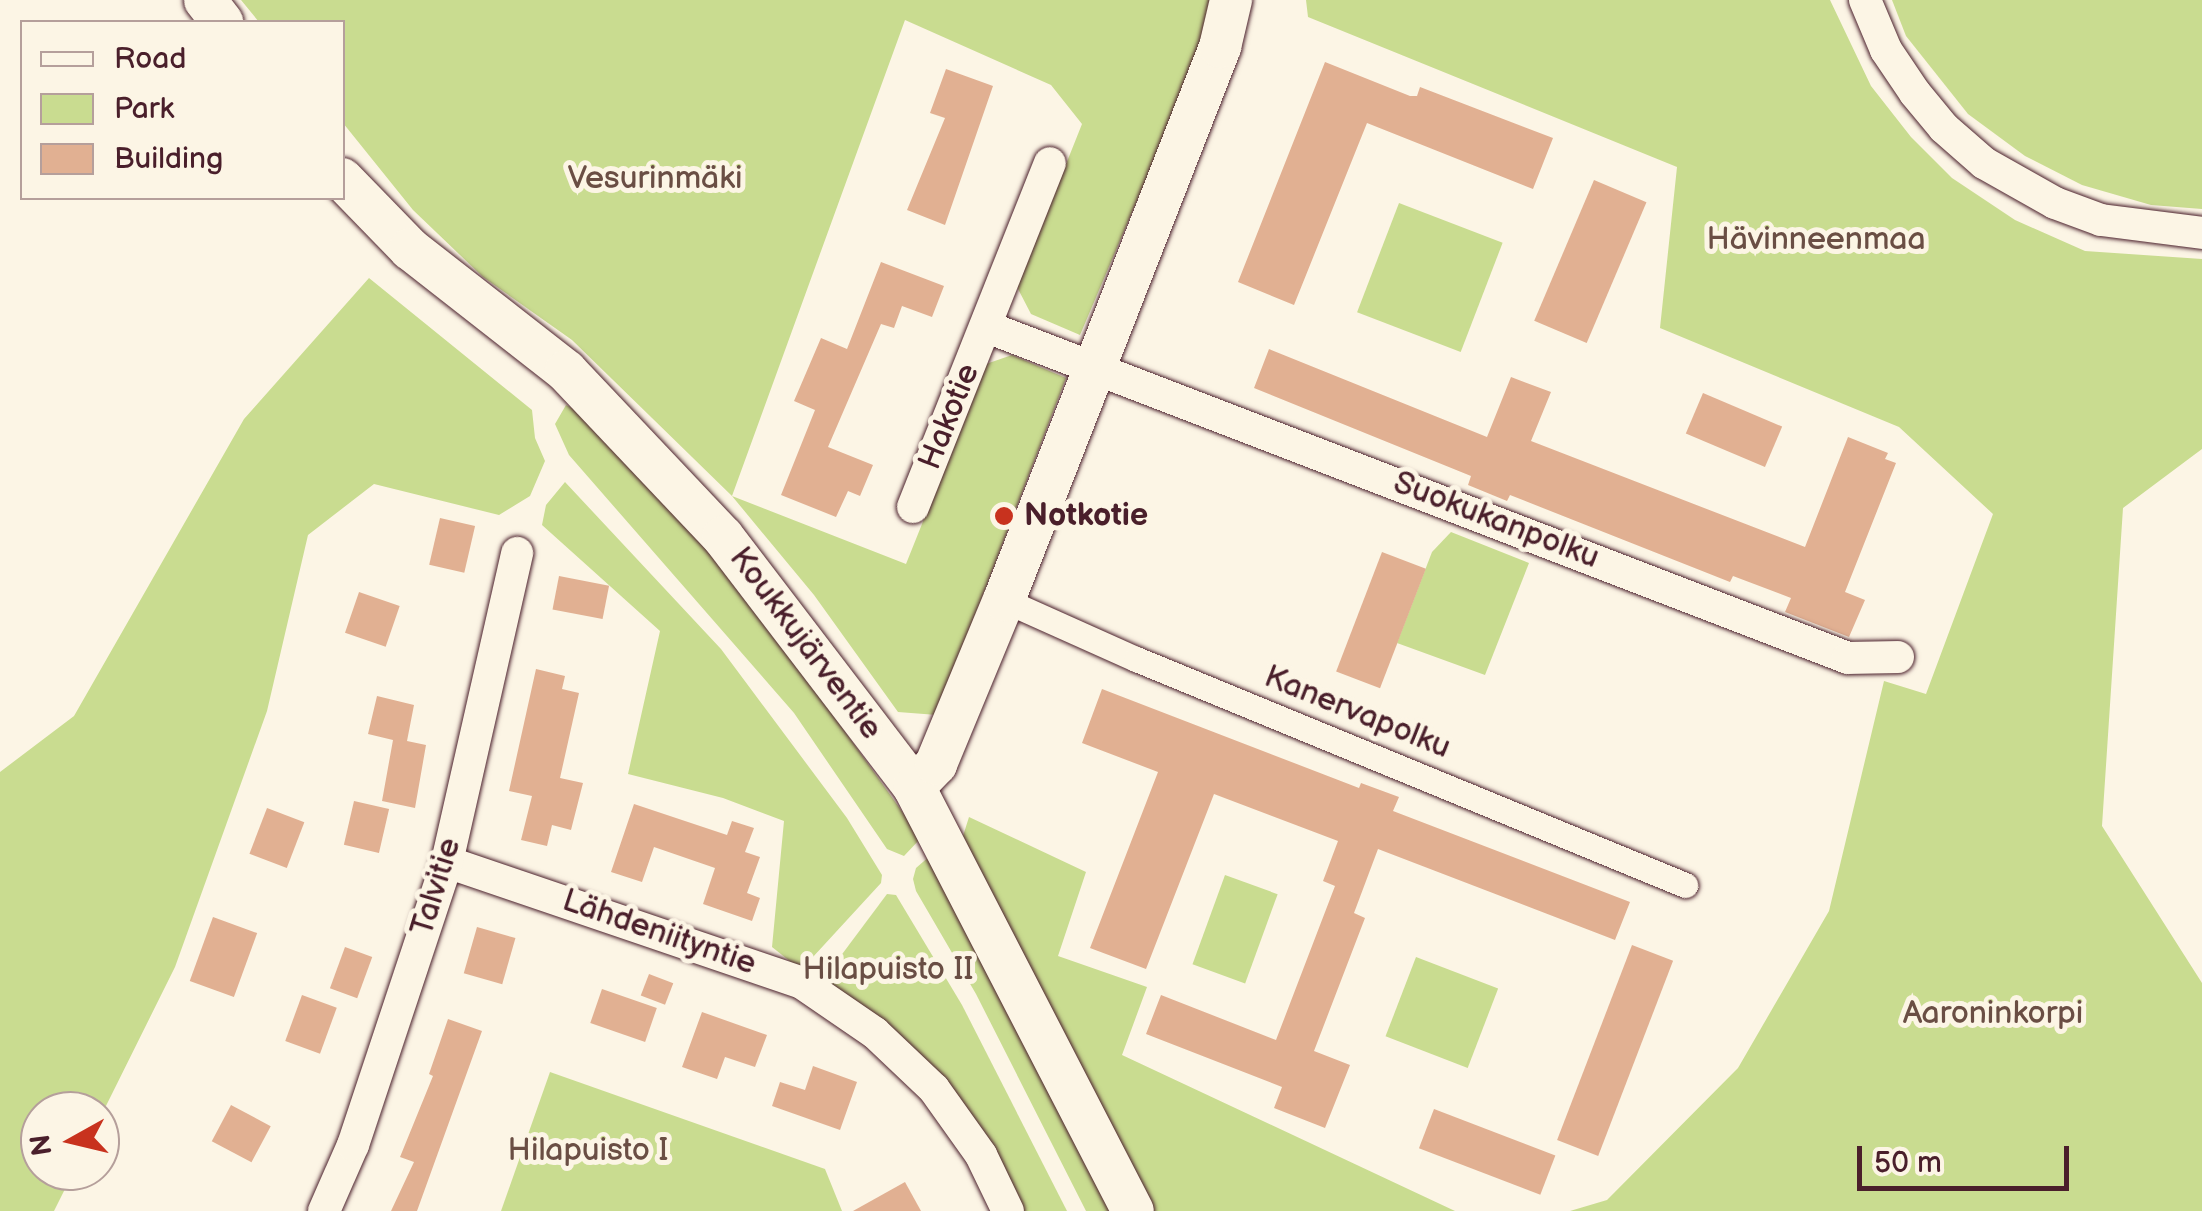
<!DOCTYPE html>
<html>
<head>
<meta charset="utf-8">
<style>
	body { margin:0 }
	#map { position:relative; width:2202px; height:1211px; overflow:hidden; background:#fcf5e5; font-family:"Balsamiq Sans",sans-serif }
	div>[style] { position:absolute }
	.green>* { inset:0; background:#c9dc90; transform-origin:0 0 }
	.building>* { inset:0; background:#e1b092; transform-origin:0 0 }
	.roads { filter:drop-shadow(0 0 2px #4a1f2b) drop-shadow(0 0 2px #4a1f2b) }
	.pedestrian>* { height:25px; margin:-12.5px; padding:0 12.5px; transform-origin:12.5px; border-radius:12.5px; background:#fcf5e5 }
	.minor>* { height:32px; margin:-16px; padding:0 16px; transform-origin:16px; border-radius:16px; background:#fcf5e5 }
	.tertiary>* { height:42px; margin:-21px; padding:0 21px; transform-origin:21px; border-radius:21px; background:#fcf5e5 }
	.dots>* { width:28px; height:28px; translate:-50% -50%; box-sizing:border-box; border:5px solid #fcf5e5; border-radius:50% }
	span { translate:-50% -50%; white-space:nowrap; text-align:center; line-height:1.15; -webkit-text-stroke:10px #fcf5e5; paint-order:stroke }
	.park-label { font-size:32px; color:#6a4e44 }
	.street-label { font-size:32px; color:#4a1f2b }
	.poi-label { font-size:32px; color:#4a1f2b; font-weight:700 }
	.left { translate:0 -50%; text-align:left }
	.legend { position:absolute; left:20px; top:20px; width:325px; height:180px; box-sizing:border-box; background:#fcf5e5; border:2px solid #b59f9b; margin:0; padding:12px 18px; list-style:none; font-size:30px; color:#4a1f2b }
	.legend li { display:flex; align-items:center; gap:20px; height:50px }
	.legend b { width:50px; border:2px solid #b59f9b }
	.north { position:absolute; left:20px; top:1091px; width:100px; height:100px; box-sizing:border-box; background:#fcf5e5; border:2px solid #b59f9b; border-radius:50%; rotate:262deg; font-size:28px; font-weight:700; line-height:40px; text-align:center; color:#4a1f2b }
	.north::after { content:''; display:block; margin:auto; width:35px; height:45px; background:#c8321e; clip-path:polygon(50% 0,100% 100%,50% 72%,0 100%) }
	.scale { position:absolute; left:1857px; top:1146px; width:212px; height:45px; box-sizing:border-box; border:5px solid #4a1f2b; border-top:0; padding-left:12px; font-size:30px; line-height:35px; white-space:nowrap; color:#4a1f2b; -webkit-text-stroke:8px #fcf5e5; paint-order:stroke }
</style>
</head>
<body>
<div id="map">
	<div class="green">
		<i style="clip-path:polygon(241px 0,1212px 0,1195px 64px,1080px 335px,1031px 314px,1017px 287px,1082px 124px,1051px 85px,905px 20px,732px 496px,906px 564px,986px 364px,1012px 355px,1066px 378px,937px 715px,898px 712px,814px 595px,732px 496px,572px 340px,483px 277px,413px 210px,343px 123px,342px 22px,259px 22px)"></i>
		<i style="clip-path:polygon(1306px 0,1830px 0,1871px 86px,1911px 137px,1952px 178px,2015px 220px,2085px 251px,2202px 259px,2202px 449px,2123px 508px,2102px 826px,2202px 983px,2202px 1211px,1570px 1211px,1607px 1200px,1738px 1068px,1829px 911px,1884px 681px,1926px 694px,1993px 514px,1899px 427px,1660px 328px,1677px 167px,1308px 17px)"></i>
		<i style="clip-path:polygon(1892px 0,2202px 0,2202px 209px,2151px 205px,2082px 185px,2025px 156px,1968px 114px,1906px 36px)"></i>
		<i style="left:1399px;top:203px;width:111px;height:117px;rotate:21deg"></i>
		<i style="clip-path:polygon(369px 278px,532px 410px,535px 438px,545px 461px,530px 496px,499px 515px,374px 484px,308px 535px,267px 711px,175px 967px,100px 1118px,100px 1111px,40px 1111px,40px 1171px,74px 1171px,54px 1211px,0 1211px,0 772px,74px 716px,244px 419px)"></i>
		<i style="clip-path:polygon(566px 405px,583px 413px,726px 565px,921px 838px,904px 856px,887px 849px,794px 713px,569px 455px,555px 424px)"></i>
		<i style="clip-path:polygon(565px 482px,721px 649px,847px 818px,882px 875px,881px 883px,801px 970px,772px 947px,784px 821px,723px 798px,628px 774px,660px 631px,542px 525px,546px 505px)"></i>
		<i style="clip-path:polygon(1451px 532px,1529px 563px,1485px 675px,1397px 643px,1432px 552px)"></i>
		<i style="clip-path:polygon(969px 817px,1086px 872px,1058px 956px,1147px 987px,1122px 1055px,1455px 1211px,1149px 1211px,963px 836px)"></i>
		<i style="clip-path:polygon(931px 855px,1115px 1211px,1086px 1211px,976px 994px,916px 891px,913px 879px,916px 868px)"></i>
		<i style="left:1225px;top:875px;width:56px;height:95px;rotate:20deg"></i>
		<i style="clip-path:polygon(887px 894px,896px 895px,962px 1005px,1067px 1211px,1019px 1211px,830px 987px,825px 977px)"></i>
		<i style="left:1416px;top:957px;width:88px;height:85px;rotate:21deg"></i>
		<i style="clip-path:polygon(550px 1072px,825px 1169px,842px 1211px,501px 1211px)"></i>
	</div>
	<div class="building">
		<i style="clip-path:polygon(1325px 62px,1410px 96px,1417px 96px,1420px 87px,1553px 138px,1533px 189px,1367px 123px,1294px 305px,1238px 282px)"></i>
		<i style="clip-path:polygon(946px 69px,993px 86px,945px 225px,907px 210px,945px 118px,930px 113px)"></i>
		<i style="left:1594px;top:180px;width:57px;height:153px;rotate:23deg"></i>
		<i style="clip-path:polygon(881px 262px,944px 286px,932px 317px,902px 306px,894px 328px,881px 324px,828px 447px,873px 465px,860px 496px,848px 491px,836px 517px,781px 495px,815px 410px,794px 401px,821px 338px,847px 349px)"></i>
		<i style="clip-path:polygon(1269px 349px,1487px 437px,1511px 377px,1551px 392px,1531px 441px,1805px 547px,1848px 437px,1888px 453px,1885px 459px,1896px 463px,1845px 592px,1865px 600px,1849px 637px,1785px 612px,1791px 598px,1733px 576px,1730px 582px,1510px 495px,1507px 501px,1468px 485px,1471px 476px,1254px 388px)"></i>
		<i style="left:1703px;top:393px;width:86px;height:44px;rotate:23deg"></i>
		<i style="left:440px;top:518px;width:36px;height:48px;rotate:13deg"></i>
		<i style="left:1382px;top:552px;width:47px;height:128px;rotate:21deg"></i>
		<i style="left:559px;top:576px;width:51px;height:34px;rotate:11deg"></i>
		<i style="left:359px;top:592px;width:43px;height:43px;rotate:19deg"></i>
		<i style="clip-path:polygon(536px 669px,565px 676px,562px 689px,579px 693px,560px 778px,583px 783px,571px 830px,552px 825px,547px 846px,521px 840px,532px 796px,509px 791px)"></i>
		<i style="clip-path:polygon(1102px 689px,1359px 788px,1361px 783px,1399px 797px,1393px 811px,1630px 902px,1615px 940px,1378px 849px,1354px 913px,1365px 918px,1314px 1051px,1350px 1065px,1325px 1128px,1274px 1108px,1282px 1087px,1146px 1034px,1161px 995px,1276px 1040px,1335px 886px,1323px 881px,1338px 841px,1214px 794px,1146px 969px,1090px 948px,1158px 772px,1082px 743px)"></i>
		<i style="clip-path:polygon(377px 696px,414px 705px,407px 741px,426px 745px,415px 808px,382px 801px,393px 740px,368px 734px)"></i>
		<i style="left:354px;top:801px;width:36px;height:45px;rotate:13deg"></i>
		<i style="clip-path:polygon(634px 804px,727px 835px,732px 821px,754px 828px,745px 852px,760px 857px,747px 893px,760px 898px,752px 921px,703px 904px,715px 868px,654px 847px,642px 882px,611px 872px)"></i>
		<i style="left:267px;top:808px;width:40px;height:49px;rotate:21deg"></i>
		<i style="left:213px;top:917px;width:47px;height:68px;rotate:20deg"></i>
		<i style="left:477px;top:927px;width:40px;height:48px;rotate:16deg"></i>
		<i style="left:1632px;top:945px;width:44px;height:209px;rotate:21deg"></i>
		<i style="left:345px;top:947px;width:29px;height:44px;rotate:20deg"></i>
		<i style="left:649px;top:974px;width:26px;height:23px;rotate:21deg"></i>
		<i style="left:602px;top:989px;width:58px;height:36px;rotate:19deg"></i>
		<i style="left:302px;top:995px;width:37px;height:49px;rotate:20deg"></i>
		<i style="clip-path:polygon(702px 1012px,767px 1035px,755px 1067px,725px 1057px,717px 1079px,682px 1067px)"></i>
		<i style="clip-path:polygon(448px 1019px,482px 1031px,417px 1211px,391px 1211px,414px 1162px,400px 1157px,433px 1076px,429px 1074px)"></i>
		<i style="clip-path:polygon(813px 1066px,857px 1082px,840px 1130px,772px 1106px,780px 1082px,805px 1090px)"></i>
		<i style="left:231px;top:1105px;width:45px;height:41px;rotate:28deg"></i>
		<i style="left:1434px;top:1109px;width:130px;height:42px;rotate:21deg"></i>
		<i style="clip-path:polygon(905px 1182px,921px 1211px,853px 1211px)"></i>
	</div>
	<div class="roads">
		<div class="pedestrian">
			<i style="left:1004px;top:600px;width:145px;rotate:24.1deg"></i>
			<i style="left:1136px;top:659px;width:594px;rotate:22.37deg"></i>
		</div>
		<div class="minor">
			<i style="left:1865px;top:0;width:54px;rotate:67.2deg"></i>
			<i style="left:1886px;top:50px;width:52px;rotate:56deg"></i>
			<i style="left:1915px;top:93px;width:45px;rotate:50.4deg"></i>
			<i style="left:1944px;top:128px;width:53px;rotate:41.2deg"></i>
			<i style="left:1984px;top:163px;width:81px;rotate:29.4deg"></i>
			<i style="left:2055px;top:203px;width:49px;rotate:20.3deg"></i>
			<i style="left:2101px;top:220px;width:102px;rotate:7.3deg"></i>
			<i style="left:987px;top:327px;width:922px;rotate:21.03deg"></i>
			<i style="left:1848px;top:658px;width:50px;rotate:-1.1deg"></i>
			<i style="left:913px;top:507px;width:370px;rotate:-68.3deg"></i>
			<i style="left:447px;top:862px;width:375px;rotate:18.8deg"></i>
			<i style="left:802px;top:983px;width:88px;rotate:34.4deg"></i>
			<i style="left:875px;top:1033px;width:81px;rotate:43.5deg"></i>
			<i style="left:934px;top:1089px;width:81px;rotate:54.5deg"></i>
			<i style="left:981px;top:1155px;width:62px;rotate:64.3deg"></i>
			<i style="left:324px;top:1211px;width:72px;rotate:-66.3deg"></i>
			<i style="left:353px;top:1145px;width:298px;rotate:-71.6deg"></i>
			<i style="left:447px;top:862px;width:317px;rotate:-77.2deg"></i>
		</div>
		<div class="tertiary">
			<i style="left:205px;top:0;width:28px;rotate:52deg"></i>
			<i style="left:342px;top:179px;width:98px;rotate:45.8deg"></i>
			<i style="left:410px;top:249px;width:198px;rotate:38deg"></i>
			<i style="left:566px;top:371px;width:228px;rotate:46.6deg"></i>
			<i style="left:723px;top:537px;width:315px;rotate:52.6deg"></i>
			<i style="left:914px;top:787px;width:477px;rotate:62.7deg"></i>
			<i style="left:914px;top:787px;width:32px;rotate:-46deg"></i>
			<i style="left:936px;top:764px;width:178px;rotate:-67.5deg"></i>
			<i style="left:1004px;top:600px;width:594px;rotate:-68.66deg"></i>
			<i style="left:1220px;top:47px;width:48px;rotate:-76.8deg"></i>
		</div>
	</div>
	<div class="dots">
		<i style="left:1004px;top:516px;background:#c8321e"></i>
	</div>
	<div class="park-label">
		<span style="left:655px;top:179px">Vesurinmäki</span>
		<span style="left:1816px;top:240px">Hävinneenmaa</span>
		<span style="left:888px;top:970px">Hilapuisto II</span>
		<span style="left:1993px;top:1014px">Aaroninkorpi</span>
		<span style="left:588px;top:1151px">Hilapuisto I</span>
	</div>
	<div class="street-label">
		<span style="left:950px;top:417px;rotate:-68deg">Hakotie</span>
		<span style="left:1496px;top:521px;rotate:21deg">Suokukanpolku</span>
		<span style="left:805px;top:644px;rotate:53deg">Koukkujärventie</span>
		<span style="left:1357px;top:713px;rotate:22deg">Kanervapolku</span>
		<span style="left:437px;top:887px;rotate:-73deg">Talvitie</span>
		<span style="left:659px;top:933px;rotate:19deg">Lähdeniityntie</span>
	</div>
	<div class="poi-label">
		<span class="left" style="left:1024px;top:516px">Notkotie</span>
	</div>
	<ul class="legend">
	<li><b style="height:12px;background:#fcf5e5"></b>Road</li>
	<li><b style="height:28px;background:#c9dc90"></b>Park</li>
	<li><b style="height:28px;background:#e1b092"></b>Building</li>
	</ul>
	<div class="north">N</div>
	<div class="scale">50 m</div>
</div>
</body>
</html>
